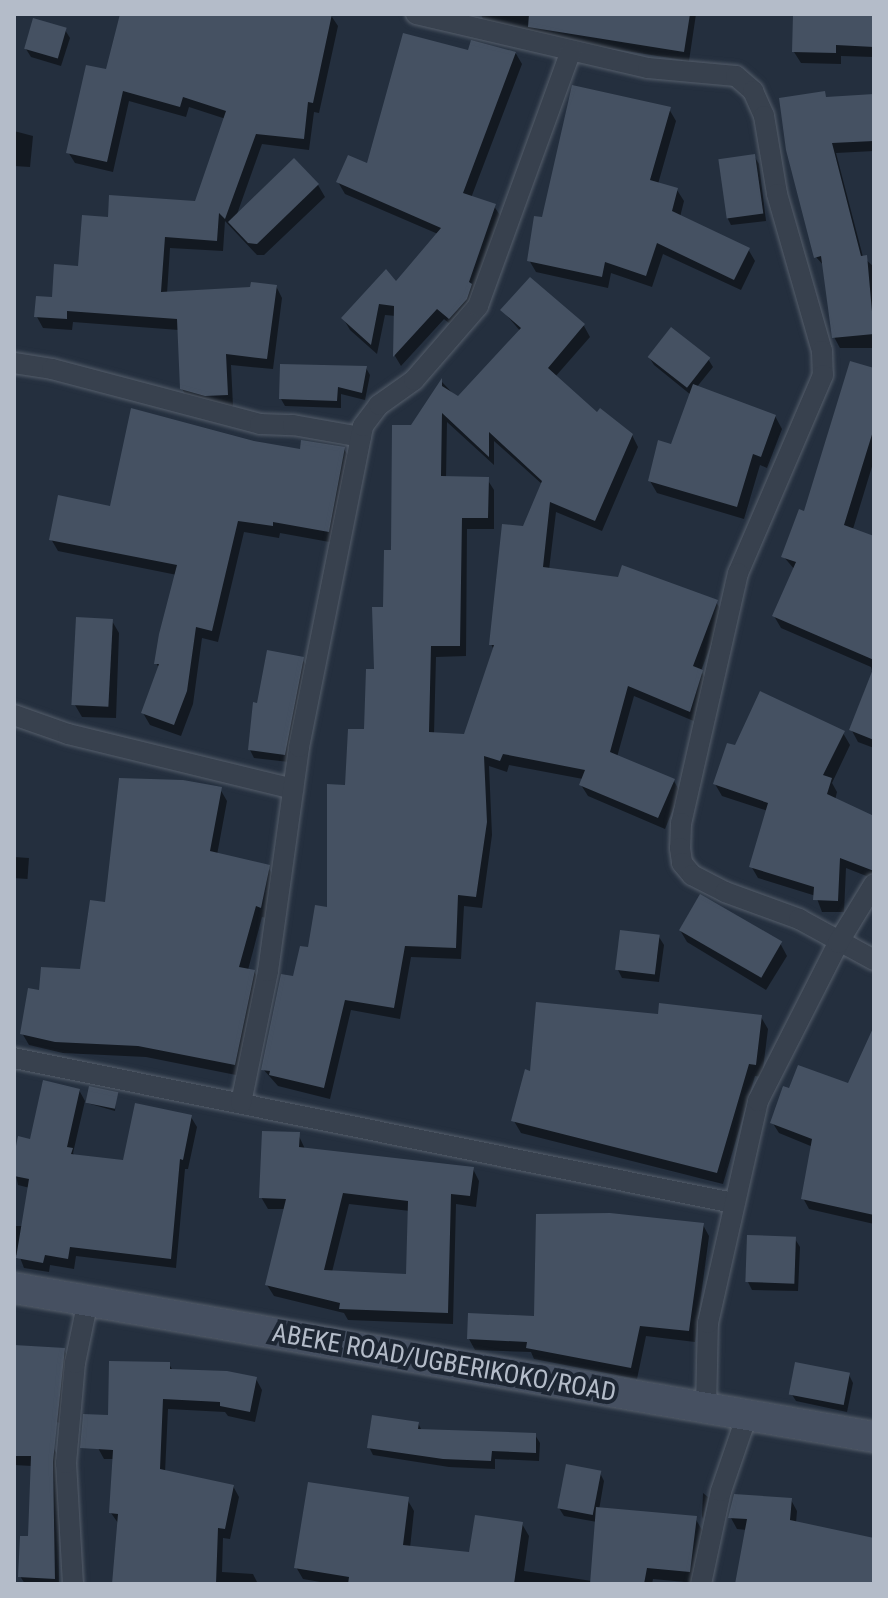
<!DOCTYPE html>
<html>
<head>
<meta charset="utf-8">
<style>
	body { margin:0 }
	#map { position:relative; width:888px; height:1598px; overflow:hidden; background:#242f3e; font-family:"Roboto Condensed",sans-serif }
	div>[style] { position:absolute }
	.shadow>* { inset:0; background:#0007; transform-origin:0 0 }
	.building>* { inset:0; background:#455162; transform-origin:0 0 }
	.roads { filter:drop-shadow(0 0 2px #565f6c) drop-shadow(0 0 2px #565f6c) }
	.street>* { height:20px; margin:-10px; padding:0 10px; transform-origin:10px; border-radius:10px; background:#38414e }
	.secondary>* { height:30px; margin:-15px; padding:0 15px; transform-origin:15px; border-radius:15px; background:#465061 }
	span { translate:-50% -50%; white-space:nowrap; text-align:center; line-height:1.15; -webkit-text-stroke:8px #1d2633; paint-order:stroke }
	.street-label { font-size:26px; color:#b4bcc9 }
	.frame { position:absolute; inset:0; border:16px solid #b4bcc9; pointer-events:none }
</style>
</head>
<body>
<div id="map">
	<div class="shadow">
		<i style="clip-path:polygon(122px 14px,330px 14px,338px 26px,319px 113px,314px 112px,309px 150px,262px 144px,236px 217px,318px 185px,325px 197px,264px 255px,257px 255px,225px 221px,223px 251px,170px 248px,167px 294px,276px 286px,282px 298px,273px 369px,231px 365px,233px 406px,212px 407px,189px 400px,182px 389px,179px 330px,73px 322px,72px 330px,43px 328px,37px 317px,80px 268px,109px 219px,196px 203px,226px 119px,189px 107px,186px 117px,129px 101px,113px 172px,75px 163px,68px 152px,106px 76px)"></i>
		<i style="clip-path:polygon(696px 14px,689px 61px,544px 38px,486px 25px,481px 15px)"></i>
		<i style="clip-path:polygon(795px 14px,874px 14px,874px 57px,841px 56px,841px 64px,801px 63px,794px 52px)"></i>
		<i style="clip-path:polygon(65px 30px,70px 38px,61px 66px,31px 57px,26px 49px)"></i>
		<i style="clip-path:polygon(515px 52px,522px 64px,471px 198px,494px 206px,501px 217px,475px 293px,457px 330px,444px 319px,401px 366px,395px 356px,396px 316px,385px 315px,377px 354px,350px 330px,343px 318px,396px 285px,438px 234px,345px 194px,338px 182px,369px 166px,469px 53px)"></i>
		<i style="clip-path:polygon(874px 96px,874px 151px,836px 153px,863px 257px,874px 267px,874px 348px,840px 348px,834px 337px,825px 267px,816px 257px,827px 99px)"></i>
		<i style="clip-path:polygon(669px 109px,676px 121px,658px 184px,677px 190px,684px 201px,680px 217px,748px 249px,755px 261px,741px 290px,663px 254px,652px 287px,611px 273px,608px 288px,536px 272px,529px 260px,543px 220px)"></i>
		<i style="clip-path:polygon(14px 131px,33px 136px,30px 167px,14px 166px)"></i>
		<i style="clip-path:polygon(754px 156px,759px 164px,766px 221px,731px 225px,727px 217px)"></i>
		<i style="clip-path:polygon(evenodd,503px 311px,584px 326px,590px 337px,555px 377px,597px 415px,632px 435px,638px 447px,602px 531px,556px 512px,549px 570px,716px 602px,723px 613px,701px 671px,708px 683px,696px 722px,634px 696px,617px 757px,674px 781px,680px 792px,665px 829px,588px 796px,581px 785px,583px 779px,509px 765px,507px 772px,489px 766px,492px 835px,482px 908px,464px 906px,461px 959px,411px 957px,400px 1019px,351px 1010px,330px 1099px,278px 1086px,263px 1069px,295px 979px,329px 909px,347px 787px,366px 731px,412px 428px,442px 382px,458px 399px,521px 332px,503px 311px,447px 422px,494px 465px,494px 441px,543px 485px,524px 528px,491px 644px,494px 650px,466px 736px,434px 734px,436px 657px,466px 656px,467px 529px,494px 529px,494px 490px,487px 479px,446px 478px,447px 422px)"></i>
		<i style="clip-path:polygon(649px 357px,708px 359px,713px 367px,696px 388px,775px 416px,782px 429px,767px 468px,760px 465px,744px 519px,657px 493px,650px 481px,672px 446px,691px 395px,654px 365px)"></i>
		<i style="clip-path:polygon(366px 368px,370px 375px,365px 400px,341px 394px,341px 408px,285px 406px,281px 399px)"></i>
		<i style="clip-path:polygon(874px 370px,874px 460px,853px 529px,874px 538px,874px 677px,871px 667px,781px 628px,774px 616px,795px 570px,783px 556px)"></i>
		<i style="clip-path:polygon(254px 443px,301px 451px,344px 449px,351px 461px,335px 543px,280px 533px,279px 538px,244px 532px,218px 642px,202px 638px,193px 704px,181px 736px,150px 725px,143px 713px,159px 668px,156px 663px,177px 575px,58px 551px,51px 539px)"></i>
		<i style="clip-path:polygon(112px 621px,119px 633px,116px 718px,82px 717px,75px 705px)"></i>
		<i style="clip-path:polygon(302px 659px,307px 667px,289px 762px,254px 758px,250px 750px,258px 705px)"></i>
		<i style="clip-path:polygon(874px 698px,874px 748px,858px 742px,851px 729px)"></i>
		<i style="clip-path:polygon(843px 733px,850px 745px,832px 783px,837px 792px,835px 800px,874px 818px,874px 879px,846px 868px,844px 912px,822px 912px,816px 896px,758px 878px,751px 866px,768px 811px,722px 796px,715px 784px,736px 748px)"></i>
		<i style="clip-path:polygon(220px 789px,227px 801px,217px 855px,268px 867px,275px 879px,267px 918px,262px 917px,248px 970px,254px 971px,260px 983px,241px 1076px,146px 1057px,63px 1053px,29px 1045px,22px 1033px,41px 992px,81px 971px,107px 905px)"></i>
		<i style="left:14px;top:857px;width:15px;height:21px;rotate:4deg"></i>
		<i style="clip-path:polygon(680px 930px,780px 943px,787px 956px,766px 990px,687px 942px)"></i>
		<i style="clip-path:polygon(659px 937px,664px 945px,659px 982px,622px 978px,618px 970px)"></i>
		<i style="clip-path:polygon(660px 1016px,761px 1017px,768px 1029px,762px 1077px,755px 1076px,723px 1184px,521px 1133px,514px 1121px,532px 1073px)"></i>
		<i style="clip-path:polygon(874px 1031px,874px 1224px,809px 1209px,803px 1198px,813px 1147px,779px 1133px,772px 1122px,849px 1086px)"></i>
		<i style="clip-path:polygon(79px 1090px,85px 1101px,73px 1153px,75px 1157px,125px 1162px,191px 1117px,197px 1127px,188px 1169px,185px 1169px,176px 1268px,76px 1256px,74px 1269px,50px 1265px,49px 1272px,24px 1268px,19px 1255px,14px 1255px,14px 1226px,24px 1226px,30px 1188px,18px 1185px,14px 1166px,31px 1141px)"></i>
		<i style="clip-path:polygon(116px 1094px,115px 1111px,87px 1103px)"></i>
		<i style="clip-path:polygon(evenodd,298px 1134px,305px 1149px,473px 1169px,479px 1181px,476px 1207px,456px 1204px,453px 1324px,348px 1320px,344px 1313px,274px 1296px,267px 1285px,286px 1209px,268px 1209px,261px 1197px,298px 1134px,349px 1204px,410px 1211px,408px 1276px,332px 1272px,349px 1204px)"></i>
		<i style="clip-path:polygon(703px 1225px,709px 1236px,695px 1342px,646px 1336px,637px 1379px,534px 1359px,531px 1352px,475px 1350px,469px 1339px,536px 1318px)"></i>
		<i style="clip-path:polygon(795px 1239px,800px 1247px,798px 1291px,752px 1290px,748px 1282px)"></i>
		<i style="clip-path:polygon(14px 1347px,64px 1350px,70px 1360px,62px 1424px,14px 1405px)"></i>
		<i style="clip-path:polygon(169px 1364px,173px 1371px,256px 1379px,262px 1390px,255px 1422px,228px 1416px,225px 1412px,168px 1409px,165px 1473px,233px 1486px,239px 1497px,230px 1539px,223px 1538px,222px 1572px,253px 1574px,258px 1584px,116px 1584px,118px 1523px,111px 1513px,114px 1459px,104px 1459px,98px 1448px,109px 1417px)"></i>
		<i style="clip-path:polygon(849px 1375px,853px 1383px,847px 1412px,796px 1401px,791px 1393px)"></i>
		<i style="clip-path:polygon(418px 1423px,422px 1431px,535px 1435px,540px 1443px,539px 1461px,495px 1459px,495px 1469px,449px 1467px,373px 1455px,369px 1447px)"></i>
		<i style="clip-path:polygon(14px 1436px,53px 1447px,59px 1458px,59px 1584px,25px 1584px,20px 1576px,30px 1538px,32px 1466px,14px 1465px)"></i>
		<i style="clip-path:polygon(600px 1473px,604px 1481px,599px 1510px,695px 1518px,702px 1530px,696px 1583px,653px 1579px,652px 1584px,332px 1584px,303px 1579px,296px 1567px,407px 1499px,414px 1511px,410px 1548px,471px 1555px,522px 1524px,529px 1536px,524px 1571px,592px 1581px,597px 1522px,564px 1516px,559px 1508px)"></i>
		<i style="clip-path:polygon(703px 1493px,708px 1497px,703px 1519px,702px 1516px)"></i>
		<i style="clip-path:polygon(791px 1500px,797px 1511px,796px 1523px,873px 1540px,874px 1530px,874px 1584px,737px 1584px,747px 1530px,737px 1529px,731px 1518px)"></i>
	</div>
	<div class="building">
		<i style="clip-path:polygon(120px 14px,332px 14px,313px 103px,308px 102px,304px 139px,256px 134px,225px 219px,219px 213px,217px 241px,165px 237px,161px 292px,250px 287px,251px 282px,277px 285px,267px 359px,226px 354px,228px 395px,205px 396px,180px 389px,177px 319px,67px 311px,67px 319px,34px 317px,36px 296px,52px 297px,54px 264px,78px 266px,82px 215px,108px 217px,109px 195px,195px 201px,226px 111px,183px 97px,180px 107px,123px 91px,107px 162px,66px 153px,86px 65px,106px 69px)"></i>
		<i style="clip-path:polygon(529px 14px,690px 14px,684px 52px,528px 27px)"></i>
		<i style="clip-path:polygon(793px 14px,874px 14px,874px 47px,836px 45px,836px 53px,792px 52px)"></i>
		<i style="left:33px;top:18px;width:35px;height:32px;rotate:16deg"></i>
		<i style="clip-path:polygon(403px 33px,468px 50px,471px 40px,516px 52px,463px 193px,496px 204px,469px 282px,472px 284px,467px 299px,449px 319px,437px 309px,393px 357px,394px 306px,379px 304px,371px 345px,341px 318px,386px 269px,396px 281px,441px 228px,336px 182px,348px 155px,367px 163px)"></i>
		<i style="clip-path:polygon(572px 85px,671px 107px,650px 180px,678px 188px,672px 211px,750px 248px,734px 280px,657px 243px,646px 276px,605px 262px,602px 277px,527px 261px,534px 216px,542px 217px)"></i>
		<i style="clip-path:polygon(825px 91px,826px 97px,874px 94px,874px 141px,832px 143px,861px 256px,867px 255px,874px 334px,832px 338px,821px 256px,814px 258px,786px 150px,779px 98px)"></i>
		<i style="left:755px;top:154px;width:60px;height:37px;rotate:82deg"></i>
		<i style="clip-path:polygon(294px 158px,319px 184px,257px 244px,248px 243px,228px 222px)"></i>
		<i style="clip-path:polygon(evenodd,530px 277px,585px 324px,548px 368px,597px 412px,600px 408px,633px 434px,595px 521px,550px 502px,543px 567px,618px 577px,622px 565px,718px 600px,693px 666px,703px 670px,690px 712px,628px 686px,610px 752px,675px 779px,658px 818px,579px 785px,585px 770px,503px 754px,500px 761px,484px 756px,487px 822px,476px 897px,458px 895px,456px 948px,405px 946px,394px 1008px,345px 1000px,324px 1088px,269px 1075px,270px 1071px,261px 1070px,281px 974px,293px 976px,300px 946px,308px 947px,315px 905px,327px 907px,327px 784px,345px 785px,348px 729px,364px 729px,366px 669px,374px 669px,372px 607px,383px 607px,384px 550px,391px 550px,392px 425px,411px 425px,442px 378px,442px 386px,458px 396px,521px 328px,500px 310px,530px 277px,442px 413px,489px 457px,489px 432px,542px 481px,523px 526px,502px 524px,489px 645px,494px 645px,464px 734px,429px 732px,431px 646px,460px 646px,462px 518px,488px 518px,489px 477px,441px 476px,442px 413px)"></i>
		<i style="left:671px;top:327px;width:50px;height:38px;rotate:38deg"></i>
		<i style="clip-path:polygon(850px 361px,874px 368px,874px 428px,844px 525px,874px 536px,874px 660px,772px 616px,796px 562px,781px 557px,799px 509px,804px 511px)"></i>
		<i style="clip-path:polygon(280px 364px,367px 366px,362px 393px,338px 387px,337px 401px,279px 399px)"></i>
		<i style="clip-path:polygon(693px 384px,776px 415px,761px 457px,753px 454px,737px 507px,648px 481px,658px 440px,671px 444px)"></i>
		<i style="clip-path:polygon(131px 408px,254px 441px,300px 449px,301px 440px,345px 447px,329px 532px,273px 522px,273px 526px,238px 521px,212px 631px,196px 627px,187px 691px,174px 725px,141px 713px,159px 664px,154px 664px,159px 634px,177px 565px,49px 540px,58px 495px,110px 506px)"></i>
		<i style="left:76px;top:617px;width:37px;height:88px;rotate:3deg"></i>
		<i style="clip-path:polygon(267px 650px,304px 657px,285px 755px,248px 750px,253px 702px,257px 703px)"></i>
		<i style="clip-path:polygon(873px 669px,874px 669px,874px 740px,849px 730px)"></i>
		<i style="clip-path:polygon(760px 691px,845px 731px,823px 775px,832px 778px,827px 794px,874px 816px,874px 871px,840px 858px,838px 901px,813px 900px,814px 887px,749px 867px,768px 803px,713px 784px,727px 743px,735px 745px)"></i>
		<i style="clip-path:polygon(119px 778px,183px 780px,222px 787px,210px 851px,270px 865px,261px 908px,256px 906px,239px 967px,255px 970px,235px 1065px,138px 1046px,55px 1042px,20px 1034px,28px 988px,39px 990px,41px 967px,80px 969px,90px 900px,105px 902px)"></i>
		<i style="left:700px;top:894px;width:95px;height:42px;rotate:30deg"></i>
		<i style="left:620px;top:930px;width:40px;height:40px;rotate:7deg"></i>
		<i style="clip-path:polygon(536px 1002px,658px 1014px,659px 1003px,762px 1015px,756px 1065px,749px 1064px,717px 1173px,511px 1121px,525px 1069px,530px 1071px)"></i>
		<i style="clip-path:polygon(874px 1026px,874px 1215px,801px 1199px,812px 1139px,770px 1123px,783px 1086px,789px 1088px,798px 1065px,848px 1083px)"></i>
		<i style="clip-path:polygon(43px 1080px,80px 1089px,67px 1147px,73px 1148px,71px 1154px,123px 1160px,135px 1103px,192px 1115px,183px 1160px,180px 1159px,171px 1259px,70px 1247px,68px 1259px,45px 1255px,43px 1263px,16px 1258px,29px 1179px,14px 1176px,14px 1156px,18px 1136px,30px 1139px)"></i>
		<i style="left:89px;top:1086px;width:30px;height:17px;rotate:12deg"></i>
		<i style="clip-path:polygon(evenodd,262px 1131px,300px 1132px,299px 1147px,474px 1167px,470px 1196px,451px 1194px,448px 1313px,339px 1309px,340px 1303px,265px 1285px,286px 1199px,259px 1198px,262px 1131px,343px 1193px,408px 1201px,406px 1274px,324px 1270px,343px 1193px)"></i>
		<i style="clip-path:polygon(610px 1213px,704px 1223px,689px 1331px,640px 1326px,631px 1368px,526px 1348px,527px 1342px,467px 1339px,468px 1313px,534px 1316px,536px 1214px)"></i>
		<i style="left:747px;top:1235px;width:49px;height:47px;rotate:2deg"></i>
		<i style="clip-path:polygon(14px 1345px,65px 1348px,53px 1462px,55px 1579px,18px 1577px,20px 1536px,28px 1536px,31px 1456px,14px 1456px)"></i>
		<i style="clip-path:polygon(109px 1361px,170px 1362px,170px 1369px,227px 1371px,257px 1377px,250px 1412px,220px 1406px,220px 1402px,163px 1399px,160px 1469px,234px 1485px,225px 1529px,218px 1528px,216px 1584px,112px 1584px,118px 1514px,109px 1513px,113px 1450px,80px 1448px,83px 1414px,108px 1415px)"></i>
		<i style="left:795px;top:1362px;width:56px;height:33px;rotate:11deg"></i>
		<i style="clip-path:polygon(372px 1415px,419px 1422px,418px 1429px,536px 1433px,536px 1453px,492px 1451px,491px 1461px,443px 1459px,367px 1448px)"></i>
		<i style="left:566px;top:1464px;width:36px;height:45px;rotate:11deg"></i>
		<i style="clip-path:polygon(308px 1482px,409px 1497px,403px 1545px,469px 1552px,475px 1515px,523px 1522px,514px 1584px,348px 1584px,349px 1577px,294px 1568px)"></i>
		<i style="clip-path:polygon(734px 1494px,792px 1498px,790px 1520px,874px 1538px,874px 1584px,735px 1584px,747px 1519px,728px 1518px)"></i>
		<i style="clip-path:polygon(596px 1507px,697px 1516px,690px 1572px,647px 1568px,644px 1584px,590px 1584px)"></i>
	</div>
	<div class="roads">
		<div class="street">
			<i style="left:416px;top:14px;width:238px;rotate:13.1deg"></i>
			<i style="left:648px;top:68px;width:88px;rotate:5.2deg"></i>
			<i style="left:736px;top:76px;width:23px;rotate:41deg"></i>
			<i style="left:753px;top:91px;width:27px;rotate:66deg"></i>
			<i style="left:764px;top:116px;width:79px;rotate:80.5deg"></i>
			<i style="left:777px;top:194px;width:163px;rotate:74deg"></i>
			<i style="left:822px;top:351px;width:24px;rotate:88deg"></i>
			<i style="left:823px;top:375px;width:215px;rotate:113.2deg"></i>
			<i style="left:738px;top:573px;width:256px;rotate:102.8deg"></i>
			<i style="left:681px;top:823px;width:25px;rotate:92deg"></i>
			<i style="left:680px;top:848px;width:15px;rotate:82deg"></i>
			<i style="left:682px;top:863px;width:16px;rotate:50deg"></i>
			<i style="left:692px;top:875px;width:37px;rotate:27deg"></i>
			<i style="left:725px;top:892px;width:79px;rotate:20deg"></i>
			<i style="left:799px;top:919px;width:85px;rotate:28.7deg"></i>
			<i style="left:14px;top:363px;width:38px;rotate:9deg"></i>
			<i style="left:52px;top:369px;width:215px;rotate:14.8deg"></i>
			<i style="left:260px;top:424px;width:33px;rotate:2deg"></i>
			<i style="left:293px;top:425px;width:69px;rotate:10deg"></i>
			<i style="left:14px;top:715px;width:57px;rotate:19.4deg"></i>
			<i style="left:68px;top:734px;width:232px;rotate:13.7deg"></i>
			<i style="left:14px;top:1058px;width:733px;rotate:11.4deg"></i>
			<i style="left:241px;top:1103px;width:135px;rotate:-78.4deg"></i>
			<i style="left:268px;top:971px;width:226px;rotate:-82.1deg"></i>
			<i style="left:299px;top:747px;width:327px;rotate:-78.7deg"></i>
			<i style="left:363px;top:426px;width:26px;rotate:-53deg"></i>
			<i style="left:379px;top:405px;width:43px;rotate:-35.5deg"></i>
			<i style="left:414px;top:380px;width:98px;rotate:-49.1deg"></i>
			<i style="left:478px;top:306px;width:271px;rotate:-70deg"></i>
			<i style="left:706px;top:1408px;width:85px;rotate:-88.7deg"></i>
			<i style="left:708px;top:1323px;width:228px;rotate:-77.3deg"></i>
			<i style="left:758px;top:1101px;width:177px;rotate:-63.1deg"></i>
			<i style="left:838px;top:943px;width:69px;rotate:-58.6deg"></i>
			<i style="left:73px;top:1584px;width:121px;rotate:-93.3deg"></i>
			<i style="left:66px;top:1463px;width:100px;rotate:-84.9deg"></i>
			<i style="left:75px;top:1363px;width:64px;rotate:-78.3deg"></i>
			<i style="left:701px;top:1584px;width:95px;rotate:-77.9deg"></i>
			<i style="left:721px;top:1491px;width:80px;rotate:-71.1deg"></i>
		</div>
		<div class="secondary">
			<i style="left:14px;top:1288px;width:873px;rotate:9.83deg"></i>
		</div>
	</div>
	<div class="street-label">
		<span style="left:444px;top:1363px;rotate:10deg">ABEKE ROAD/UGBERIKOKO/ROAD</span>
	</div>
	<div class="frame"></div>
</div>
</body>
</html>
